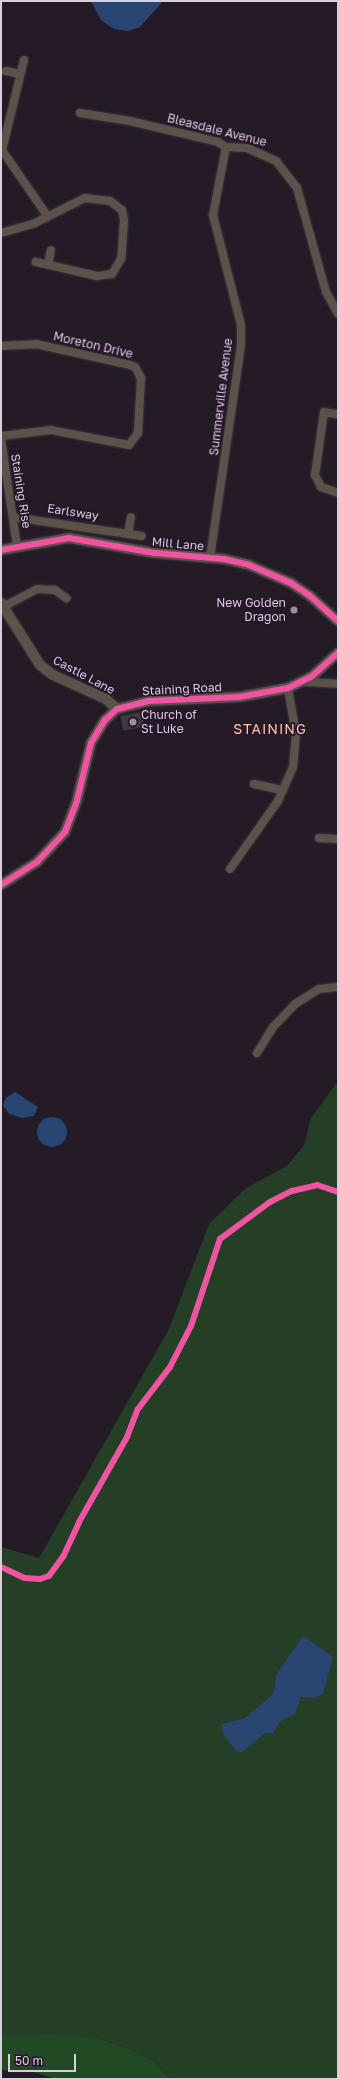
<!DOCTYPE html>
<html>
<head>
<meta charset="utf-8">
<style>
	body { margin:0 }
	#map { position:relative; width:339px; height:2080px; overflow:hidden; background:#241b26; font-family:"Golos Text",sans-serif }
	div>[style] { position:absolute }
	.green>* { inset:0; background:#253e26 }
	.forest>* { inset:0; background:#214a24 }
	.water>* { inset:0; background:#294572 }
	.round { border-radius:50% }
	.building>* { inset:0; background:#3f3741; transform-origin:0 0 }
	.roads { filter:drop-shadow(0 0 1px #3c353f) drop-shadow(0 0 1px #3c353f) }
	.minor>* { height:8px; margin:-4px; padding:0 4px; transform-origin:4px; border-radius:4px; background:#5c5249 }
	.tertiary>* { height:10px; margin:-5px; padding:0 5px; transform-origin:5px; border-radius:5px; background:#5c5249 }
	.cycleway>* { height:6px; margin:-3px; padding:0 3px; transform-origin:3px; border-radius:3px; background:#f153a3 }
	.dots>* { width:11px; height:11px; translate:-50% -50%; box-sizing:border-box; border:2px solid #27162b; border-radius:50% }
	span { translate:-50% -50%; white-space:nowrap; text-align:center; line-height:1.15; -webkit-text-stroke:3.5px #27162b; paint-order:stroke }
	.street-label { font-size:12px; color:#d9cedc }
	.poi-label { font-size:12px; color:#d9cedc }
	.right { translate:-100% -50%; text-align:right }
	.left { translate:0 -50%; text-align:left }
	.quarter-label { font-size:14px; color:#fec3a4; letter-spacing:1px }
	.frame { position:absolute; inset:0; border:2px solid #d9cedc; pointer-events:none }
	.scale { position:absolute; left:8px; top:2054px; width:68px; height:18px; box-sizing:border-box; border:2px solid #d9cedc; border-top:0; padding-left:5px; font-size:12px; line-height:14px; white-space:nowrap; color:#d9cedc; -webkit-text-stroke:3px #27162b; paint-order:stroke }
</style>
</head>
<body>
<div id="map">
	<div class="green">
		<i style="clip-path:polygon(338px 1081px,338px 2079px,170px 2079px,153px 2061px,127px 2048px,97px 2038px,1px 2036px,1px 1547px,39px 1558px,169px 1329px,209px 1224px,246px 1188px,287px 1166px,304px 1145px,311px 1118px)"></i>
	</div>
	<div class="forest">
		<i style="clip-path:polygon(53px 2035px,97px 2038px,127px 2048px,153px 2061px,170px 2079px,57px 2079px,32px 2072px,1px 2070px,1px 2036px)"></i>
	</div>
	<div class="water">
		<i style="clip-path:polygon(91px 1px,163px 1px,140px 27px,128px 31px,114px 29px,101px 20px)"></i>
		<i style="clip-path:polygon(15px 1092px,38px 1107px,34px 1116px,22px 1118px,9px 1114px,3px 1105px,6px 1098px)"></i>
		<i class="round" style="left:37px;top:1117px;width:30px;height:30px"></i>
		<i style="clip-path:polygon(303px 1636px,333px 1657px,323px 1694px,314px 1698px,301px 1697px,295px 1714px,281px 1721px,273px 1733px,265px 1733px,242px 1752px,236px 1751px,223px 1734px,222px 1724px,245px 1718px,269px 1698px,274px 1692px,276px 1675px)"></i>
	</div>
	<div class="building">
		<i style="left:141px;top:712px;width:15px;height:21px;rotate:79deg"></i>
	</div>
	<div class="roads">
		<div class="minor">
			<i style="left:24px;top:60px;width:93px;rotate:103.7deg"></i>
			<i style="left:2px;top:150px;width:81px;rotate:55.5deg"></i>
			<i style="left:6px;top:71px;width:14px;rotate:12deg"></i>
			<i style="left:80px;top:113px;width:51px;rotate:9.1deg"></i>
			<i style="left:130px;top:121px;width:90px;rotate:13.4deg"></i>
			<i style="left:218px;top:142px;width:9px;rotate:32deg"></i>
			<i style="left:226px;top:147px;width:21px;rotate:3deg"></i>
			<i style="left:247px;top:148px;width:32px;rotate:24deg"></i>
			<i style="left:276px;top:161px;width:34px;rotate:52deg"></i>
			<i style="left:297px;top:188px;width:108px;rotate:74.4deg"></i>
			<i style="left:326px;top:292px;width:25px;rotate:61deg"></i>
			<i style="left:1px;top:233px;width:35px;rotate:-16deg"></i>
			<i style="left:35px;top:223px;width:56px;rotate:-26.6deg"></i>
			<i style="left:85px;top:198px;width:25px;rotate:7deg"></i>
			<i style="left:110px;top:201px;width:15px;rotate:37deg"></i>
			<i style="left:122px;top:210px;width:10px;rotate:79deg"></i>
			<i style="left:124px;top:220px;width:39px;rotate:94deg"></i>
			<i style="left:121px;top:259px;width:17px;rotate:121deg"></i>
			<i style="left:112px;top:274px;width:15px;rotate:172deg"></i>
			<i style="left:97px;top:276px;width:63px;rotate:-167.1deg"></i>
			<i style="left:48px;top:265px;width:15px;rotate:-79deg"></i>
			<i style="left:1px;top:346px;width:35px;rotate:-3deg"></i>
			<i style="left:36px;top:344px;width:96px;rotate:12.6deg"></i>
			<i style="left:130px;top:365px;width:5px;rotate:22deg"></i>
			<i style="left:135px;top:367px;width:13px;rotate:61deg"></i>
			<i style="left:141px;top:378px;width:55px;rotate:93.1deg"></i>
			<i style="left:138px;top:433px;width:15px;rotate:127deg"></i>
			<i style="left:129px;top:445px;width:79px;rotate:-169.1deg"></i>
			<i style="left:51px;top:430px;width:50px;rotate:173.2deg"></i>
			<i style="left:336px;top:414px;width:12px;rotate:-171deg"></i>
			<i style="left:324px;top:412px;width:64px;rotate:98.1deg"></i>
			<i style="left:315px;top:475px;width:13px;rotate:63deg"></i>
			<i style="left:321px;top:487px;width:18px;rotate:19deg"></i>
			<i style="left:1px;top:439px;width:108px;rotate:81.5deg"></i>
			<i style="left:13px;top:517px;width:130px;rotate:8.4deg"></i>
			<i style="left:128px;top:534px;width:17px;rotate:-80deg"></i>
			<i style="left:210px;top:558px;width:215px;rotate:-81.7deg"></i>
			<i style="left:241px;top:345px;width:20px;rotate:-90deg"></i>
			<i style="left:241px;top:325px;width:114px;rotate:-104.3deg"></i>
			<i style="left:213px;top:215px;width:69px;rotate:-79.2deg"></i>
			<i style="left:3px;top:607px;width:38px;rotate:-28deg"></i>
			<i style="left:37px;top:589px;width:18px;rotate:3deg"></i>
			<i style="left:55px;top:590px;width:14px;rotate:36deg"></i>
			<i style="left:304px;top:682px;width:34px;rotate:3deg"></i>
			<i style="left:254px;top:784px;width:30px;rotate:12deg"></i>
			<i style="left:319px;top:838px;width:19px;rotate:3deg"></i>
			<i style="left:230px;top:869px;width:83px;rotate:-54.8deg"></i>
			<i style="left:278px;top:801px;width:37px;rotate:-66deg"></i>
			<i style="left:293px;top:767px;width:33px;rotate:-85deg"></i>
			<i style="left:296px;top:734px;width:47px;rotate:-99.9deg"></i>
			<i style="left:257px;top:1053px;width:31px;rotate:-58deg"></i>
			<i style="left:273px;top:1027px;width:32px;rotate:-46deg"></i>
			<i style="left:295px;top:1004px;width:28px;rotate:-32deg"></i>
			<i style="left:319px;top:989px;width:19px;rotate:-6deg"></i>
		</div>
		<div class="tertiary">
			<i style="left:1px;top:550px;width:69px;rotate:-10deg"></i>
			<i style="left:69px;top:538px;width:87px;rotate:9.9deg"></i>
			<i style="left:155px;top:553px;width:69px;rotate:5deg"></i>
			<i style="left:224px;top:559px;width:26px;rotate:13deg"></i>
			<i style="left:249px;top:565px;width:46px;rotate:23.2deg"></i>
			<i style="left:291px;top:583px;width:22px;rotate:34deg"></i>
			<i style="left:309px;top:595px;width:39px;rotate:42deg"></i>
			<i style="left:1px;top:603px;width:73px;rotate:57.8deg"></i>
			<i style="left:40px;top:665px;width:16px;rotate:38deg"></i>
			<i style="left:53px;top:675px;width:58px;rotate:24.4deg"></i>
			<i style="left:106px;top:699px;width:15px;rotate:42deg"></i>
			<i style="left:1px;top:885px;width:43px;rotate:-32.6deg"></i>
			<i style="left:37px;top:862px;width:41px;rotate:-47deg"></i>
			<i style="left:65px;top:832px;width:34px;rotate:-69deg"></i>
			<i style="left:77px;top:800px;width:59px;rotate:-76.2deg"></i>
			<i style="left:91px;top:743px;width:27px;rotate:-59deg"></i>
			<i style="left:105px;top:720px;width:16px;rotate:-43deg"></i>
			<i style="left:117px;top:709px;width:32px;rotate:-14deg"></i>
			<i style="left:148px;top:701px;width:91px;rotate:-2.5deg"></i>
			<i style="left:239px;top:697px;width:50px;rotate:-10.4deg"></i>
			<i style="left:288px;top:688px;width:25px;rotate:-26deg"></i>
			<i style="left:311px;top:677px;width:36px;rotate:-42deg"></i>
		</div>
	</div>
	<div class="cycleway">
		<i style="left:1px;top:550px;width:69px;rotate:-10deg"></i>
		<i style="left:69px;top:538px;width:87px;rotate:9.9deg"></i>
		<i style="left:155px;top:553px;width:69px;rotate:5deg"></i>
		<i style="left:224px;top:559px;width:26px;rotate:13deg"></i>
		<i style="left:249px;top:565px;width:46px;rotate:23.2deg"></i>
		<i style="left:291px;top:583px;width:22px;rotate:34deg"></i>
		<i style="left:309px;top:595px;width:39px;rotate:42deg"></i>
		<i style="left:1px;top:885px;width:43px;rotate:-32.6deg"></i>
		<i style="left:37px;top:862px;width:41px;rotate:-47deg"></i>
		<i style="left:65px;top:832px;width:34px;rotate:-69deg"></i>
		<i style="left:77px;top:800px;width:59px;rotate:-76.2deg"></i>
		<i style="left:91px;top:743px;width:27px;rotate:-59deg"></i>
		<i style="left:105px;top:720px;width:16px;rotate:-43deg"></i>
		<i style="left:117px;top:709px;width:32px;rotate:-14deg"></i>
		<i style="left:148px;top:701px;width:91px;rotate:-2.5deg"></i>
		<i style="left:239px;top:697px;width:50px;rotate:-10.4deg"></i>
		<i style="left:288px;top:688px;width:25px;rotate:-26deg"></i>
		<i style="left:311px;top:677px;width:36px;rotate:-42deg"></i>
		<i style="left:1px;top:1567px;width:26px;rotate:25deg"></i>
		<i style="left:25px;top:1578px;width:15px;rotate:4deg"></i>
		<i style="left:40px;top:1579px;width:9px;rotate:-18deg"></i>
		<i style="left:49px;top:1576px;width:24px;rotate:-54deg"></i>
		<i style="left:63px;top:1557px;width:38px;rotate:-65deg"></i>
		<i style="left:79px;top:1522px;width:98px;rotate:-60.5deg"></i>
		<i style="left:127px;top:1437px;width:30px;rotate:-69deg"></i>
		<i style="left:138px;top:1409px;width:53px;rotate:-52.7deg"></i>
		<i style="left:170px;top:1367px;width:46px;rotate:-62.9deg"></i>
		<i style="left:191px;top:1326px;width:92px;rotate:-71.6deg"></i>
		<i style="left:220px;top:1239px;width:62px;rotate:-36.5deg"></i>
		<i style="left:270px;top:1202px;width:25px;rotate:-27deg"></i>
		<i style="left:292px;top:1191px;width:26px;rotate:-13deg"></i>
		<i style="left:317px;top:1185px;width:22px;rotate:18deg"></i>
	</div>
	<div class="dots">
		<i style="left:294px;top:610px;background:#9a8f9c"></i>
		<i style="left:133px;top:722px;background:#9a8f9c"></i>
	</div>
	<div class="street-label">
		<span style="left:217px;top:130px;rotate:14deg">Bleasdale Avenue</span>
		<span style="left:93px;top:345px;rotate:13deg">Moreton Drive</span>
		<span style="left:221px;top:397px;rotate:-83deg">Summerville Avenue</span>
		<span style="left:21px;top:491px;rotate:81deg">Staining Rise</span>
		<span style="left:73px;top:512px;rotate:9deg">Earlsway</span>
		<span style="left:178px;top:544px;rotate:5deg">Mill Lane</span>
		<span style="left:84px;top:675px;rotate:28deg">Castle Lane</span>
		<span style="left:182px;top:689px;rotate:-3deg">Staining Road</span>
	</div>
	<div class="poi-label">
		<span class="right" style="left:286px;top:610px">New Golden<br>Dragon</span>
		<span class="left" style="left:141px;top:722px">Church of<br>St Luke</span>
	</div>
	<div class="quarter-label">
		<span style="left:270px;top:729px">STAINING</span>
	</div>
	<div class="frame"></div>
	<div class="scale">50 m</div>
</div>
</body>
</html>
